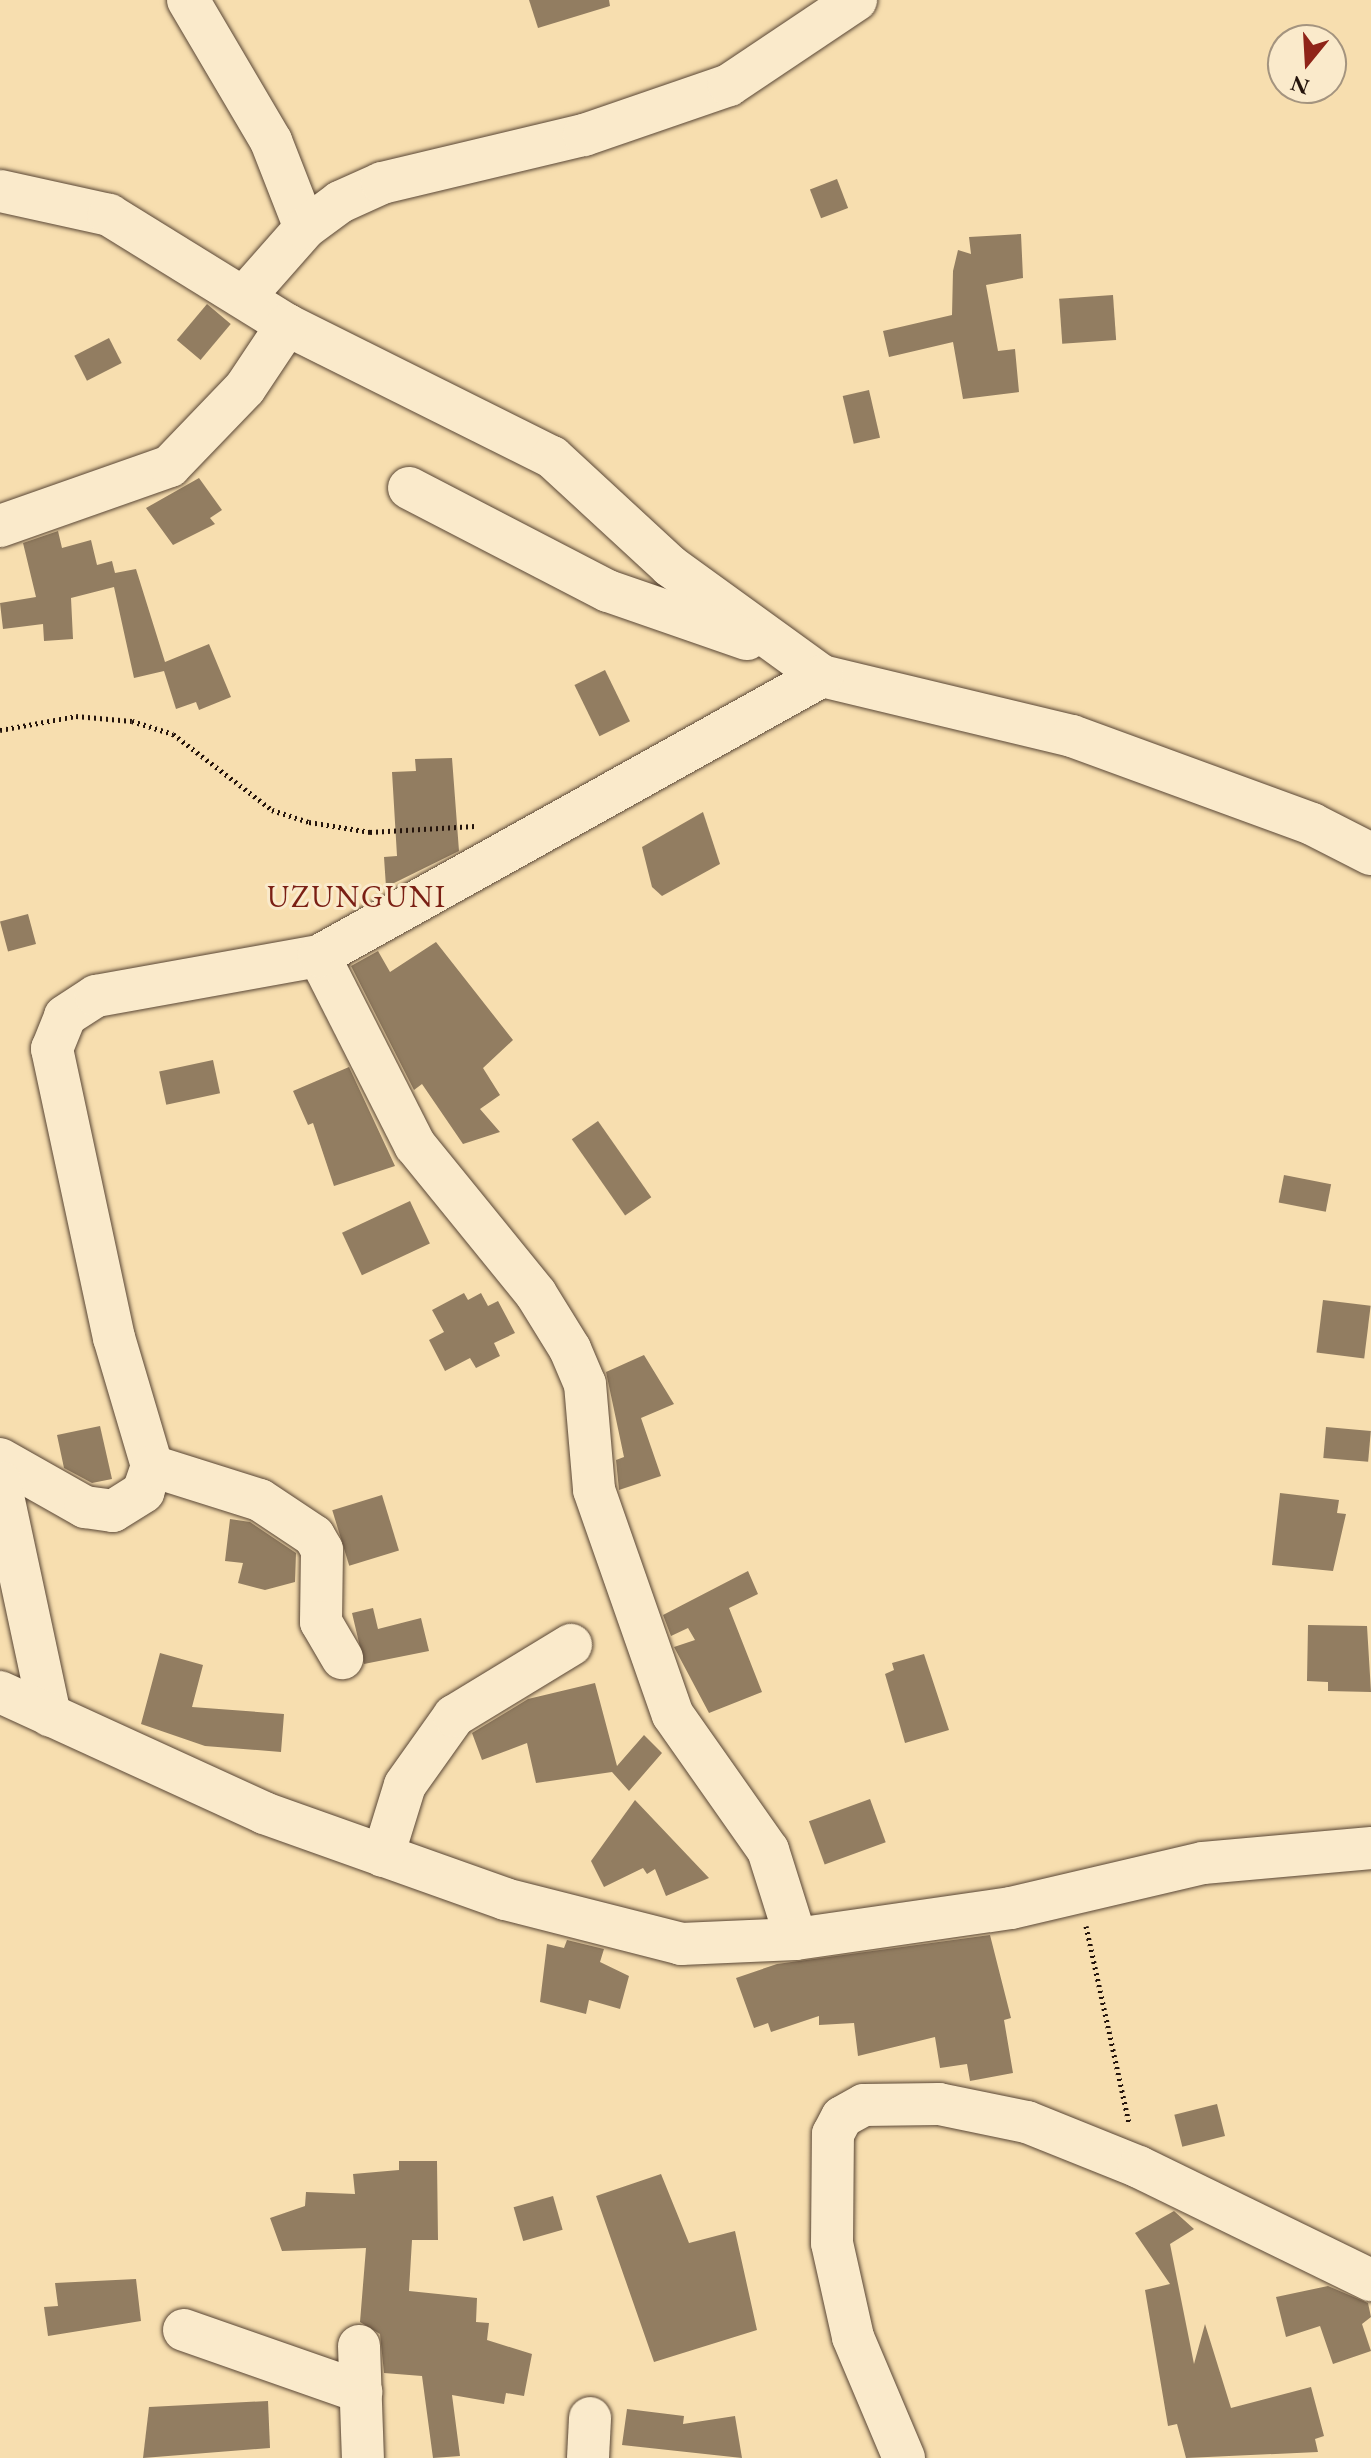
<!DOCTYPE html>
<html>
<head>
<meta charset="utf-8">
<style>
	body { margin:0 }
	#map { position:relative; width:1371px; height:2458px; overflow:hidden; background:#f7deaf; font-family:"EB Garamond",serif }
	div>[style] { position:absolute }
	.building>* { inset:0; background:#927d61; transform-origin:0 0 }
	.path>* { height:5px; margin-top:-2.5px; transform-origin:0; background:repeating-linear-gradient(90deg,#24140c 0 2px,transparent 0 6px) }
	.roads { filter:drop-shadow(0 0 2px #594635) drop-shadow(0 0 2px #594635) }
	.minor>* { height:42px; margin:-21px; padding:0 21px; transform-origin:21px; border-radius:21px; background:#faeacb }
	span { translate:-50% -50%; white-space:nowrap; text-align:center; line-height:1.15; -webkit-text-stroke:6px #faeacb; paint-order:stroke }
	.quarter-label { font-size:30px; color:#7a1f14; letter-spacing:2px }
	.north { position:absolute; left:1267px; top:24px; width:80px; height:80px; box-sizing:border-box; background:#faeacb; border:2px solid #a4947f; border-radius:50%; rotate:198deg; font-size:22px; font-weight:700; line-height:32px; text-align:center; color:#24140c }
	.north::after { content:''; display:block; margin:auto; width:28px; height:36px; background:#8f2418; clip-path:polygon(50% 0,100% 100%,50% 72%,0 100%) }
</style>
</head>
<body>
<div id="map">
	<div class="building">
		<i style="clip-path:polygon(529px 0,609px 0,610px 6px,538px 28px)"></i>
		<i style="left:837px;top:179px;width:31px;height:29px;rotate:69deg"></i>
		<i style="clip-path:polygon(1021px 234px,1023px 278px,986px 285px,998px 351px,1015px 349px,1019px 392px,963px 399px,953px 342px,889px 357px,883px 331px,952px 315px,953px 271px,958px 250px,971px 254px,969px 237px)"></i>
		<i style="left:1113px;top:295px;width:45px;height:54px;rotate:86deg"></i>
		<i style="left:207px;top:304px;width:31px;height:47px;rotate:40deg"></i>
		<i style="left:109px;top:338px;width:28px;height:39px;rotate:63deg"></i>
		<i style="left:869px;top:390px;width:49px;height:27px;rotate:77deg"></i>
		<i style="clip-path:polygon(199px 478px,222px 510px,210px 518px,215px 524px,173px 545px,146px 508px)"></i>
		<i style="clip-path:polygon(58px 531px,62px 548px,91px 540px,97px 565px,112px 561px,115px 573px,136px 569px,165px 662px,209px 644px,231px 697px,199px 710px,196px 702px,176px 709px,164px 671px,134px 678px,114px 587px,71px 598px,73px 639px,44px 641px,43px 624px,3px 629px,0 603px,36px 597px,23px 543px)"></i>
		<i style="left:605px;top:670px;width:57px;height:34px;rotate:64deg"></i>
		<i style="clip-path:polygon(452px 758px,459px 851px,386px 887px,384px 857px,397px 856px,392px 772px,416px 771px,415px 759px)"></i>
		<i style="clip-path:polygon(703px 812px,720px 864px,662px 896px,652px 887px,642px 847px)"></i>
		<i style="left:28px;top:914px;width:31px;height:29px;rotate:75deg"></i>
		<i style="clip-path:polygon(436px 942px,513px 1040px,483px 1068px,500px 1095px,480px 1109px,500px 1132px,463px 1144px,422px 1084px,414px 1090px,351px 966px,378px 951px,390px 972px)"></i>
		<i style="left:213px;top:1060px;width:34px;height:55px;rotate:78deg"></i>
		<i style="clip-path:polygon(349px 1067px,395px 1166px,334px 1186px,313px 1123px,308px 1125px,293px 1091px)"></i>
		<i style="left:598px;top:1121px;width:93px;height:32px;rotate:55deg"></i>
		<i style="left:1284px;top:1175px;width:48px;height:28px;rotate:11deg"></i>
		<i style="left:410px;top:1201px;width:47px;height:75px;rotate:65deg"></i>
		<i style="clip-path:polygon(464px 1293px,468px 1300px,481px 1293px,488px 1306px,498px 1301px,515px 1333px,494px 1343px,500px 1356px,476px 1368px,470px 1358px,445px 1371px,429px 1340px,444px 1332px,432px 1310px)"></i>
		<i style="left:1323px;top:1300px;width:48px;height:53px;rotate:7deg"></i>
		<i style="clip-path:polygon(644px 1355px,674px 1404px,641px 1418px,661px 1476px,619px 1490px,616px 1460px,624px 1457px,606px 1372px)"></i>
		<i style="clip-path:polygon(100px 1426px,112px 1479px,92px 1483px,64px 1468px,57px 1435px)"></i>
		<i style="left:1326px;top:1427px;width:45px;height:31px;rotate:5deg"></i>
		<i style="clip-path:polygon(1280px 1493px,1339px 1500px,1337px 1513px,1346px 1514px,1333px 1571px,1272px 1565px)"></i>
		<i style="left:382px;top:1495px;width:58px;height:52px;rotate:73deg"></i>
		<i style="clip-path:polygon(230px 1519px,250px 1522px,296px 1553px,295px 1582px,265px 1590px,238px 1583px,243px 1563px,225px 1561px)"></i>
		<i style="clip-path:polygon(748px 1571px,758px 1594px,729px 1608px,762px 1692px,709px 1713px,674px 1647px,695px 1640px,688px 1628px,671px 1636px,663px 1615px)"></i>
		<i style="clip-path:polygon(373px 1608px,378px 1629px,421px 1618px,429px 1651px,364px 1664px,352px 1613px)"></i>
		<i style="clip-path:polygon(1308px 1625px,1367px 1626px,1371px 1692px,1328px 1691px,1328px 1682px,1307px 1681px)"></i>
		<i style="clip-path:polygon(160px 1653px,203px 1665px,192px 1707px,284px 1714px,281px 1752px,205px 1746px,141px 1724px)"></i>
		<i style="clip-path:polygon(924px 1654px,949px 1730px,905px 1743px,885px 1674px,894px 1670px,892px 1663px)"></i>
		<i style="clip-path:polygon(595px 1683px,617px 1766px,644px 1735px,662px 1753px,629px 1791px,612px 1772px,536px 1783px,527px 1743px,482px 1760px,472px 1733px,528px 1699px)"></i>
		<i style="left:870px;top:1799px;width:46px;height:65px;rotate:70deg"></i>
		<i style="clip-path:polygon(635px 1800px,709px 1878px,666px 1896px,655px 1869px,647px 1874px,643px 1868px,604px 1887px,591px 1861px)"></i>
		<i style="clip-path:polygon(990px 1935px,1011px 2018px,1004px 2020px,1013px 2073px,970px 2081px,967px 2064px,940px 2068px,935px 2037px,858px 2056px,854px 2023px,819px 2025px,819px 2016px,771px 2032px,768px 2023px,754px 2028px,736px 1978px,777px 1964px)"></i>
		<i style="clip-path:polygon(567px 1940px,604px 1949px,600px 1962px,629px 1976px,620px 2009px,589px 2000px,586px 2014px,540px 2002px,547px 1944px,564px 1948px)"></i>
		<i style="left:1217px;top:2104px;width:33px;height:44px;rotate:76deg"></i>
		<i style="clip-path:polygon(399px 2161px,437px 2161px,438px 2240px,412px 2240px,409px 2291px,477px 2298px,476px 2322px,489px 2323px,487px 2340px,532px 2354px,524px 2396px,506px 2393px,504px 2404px,452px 2395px,460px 2456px,433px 2458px,422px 2376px,384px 2373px,380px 2334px,360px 2322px,366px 2248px,282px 2251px,270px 2218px,305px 2206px,306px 2192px,355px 2194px,353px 2174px,399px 2170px)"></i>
		<i style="clip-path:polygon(661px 2174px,689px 2243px,735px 2231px,757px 2330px,654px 2362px,596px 2196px)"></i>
		<i style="left:553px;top:2196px;width:35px;height:41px;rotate:74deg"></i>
		<i style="clip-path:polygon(1174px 2211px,1194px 2229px,1170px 2244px,1194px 2364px,1205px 2324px,1231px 2408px,1311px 2387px,1324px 2436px,1315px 2439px,1318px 2452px,1186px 2458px,1177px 2424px,1168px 2426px,1145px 2290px,1170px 2284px,1135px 2233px)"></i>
		<i style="clip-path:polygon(136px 2279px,141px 2321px,48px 2336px,44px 2307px,58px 2306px,55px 2283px)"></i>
		<i style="clip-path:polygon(1328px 2286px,1368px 2303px,1371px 2317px,1362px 2324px,1371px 2351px,1333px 2364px,1320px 2326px,1286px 2337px,1276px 2297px)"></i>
		<i style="clip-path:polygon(268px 2401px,270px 2448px,143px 2458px,149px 2407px)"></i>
		<i style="clip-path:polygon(627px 2409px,684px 2416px,683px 2424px,735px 2416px,742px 2458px,622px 2445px)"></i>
	</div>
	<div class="path">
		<i style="left:0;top:730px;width:77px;rotate:-10.4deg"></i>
		<i style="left:76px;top:716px;width:56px;rotate:5.1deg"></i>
		<i style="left:132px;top:721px;width:43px;rotate:17.6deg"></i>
		<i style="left:173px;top:734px;width:125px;rotate:37.5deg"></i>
		<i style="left:272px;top:810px;width:39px;rotate:18deg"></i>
		<i style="left:309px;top:822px;width:62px;rotate:9.3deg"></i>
		<i style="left:370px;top:832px;width:105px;rotate:-3.3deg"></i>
		<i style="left:1086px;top:1926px;width:202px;rotate:77.7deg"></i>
	</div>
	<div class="roads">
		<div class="minor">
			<i style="left:188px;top:0;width:164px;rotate:59.5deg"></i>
			<i style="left:271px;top:141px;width:93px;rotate:68.7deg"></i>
			<i style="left:0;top:191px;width:112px;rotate:12.4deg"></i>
			<i style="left:109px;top:215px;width:209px;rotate:31.7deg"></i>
			<i style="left:287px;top:325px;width:296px;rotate:26.5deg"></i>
			<i style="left:552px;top:457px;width:161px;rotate:42.7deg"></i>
			<i style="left:670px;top:566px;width:188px;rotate:35.9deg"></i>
			<i style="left:822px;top:676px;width:257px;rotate:13.5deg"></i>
			<i style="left:1072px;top:736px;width:256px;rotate:20.1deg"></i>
			<i style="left:1312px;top:824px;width:66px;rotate:27deg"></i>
			<i style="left:245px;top:296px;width:91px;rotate:-48.6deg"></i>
			<i style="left:305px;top:228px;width:44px;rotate:-36.6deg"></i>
			<i style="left:340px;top:202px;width:46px;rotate:-24.3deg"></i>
			<i style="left:382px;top:183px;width:208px;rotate:-13.4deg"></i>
			<i style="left:584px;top:135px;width:153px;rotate:-19deg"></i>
			<i style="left:729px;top:85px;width:153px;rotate:-33.8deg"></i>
			<i style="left:409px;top:488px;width:224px;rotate:27.4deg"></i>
			<i style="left:608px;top:591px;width:147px;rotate:19.1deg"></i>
			<i style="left:0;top:526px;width:180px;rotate:-19.4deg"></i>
			<i style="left:170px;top:466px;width:108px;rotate:-46.1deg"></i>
			<i style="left:245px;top:388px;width:76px;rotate:-56.3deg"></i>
			<i style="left:319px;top:956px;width:212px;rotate:63.1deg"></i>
			<i style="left:415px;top:1145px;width:192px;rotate:50.9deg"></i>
			<i style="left:536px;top:1294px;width:65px;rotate:58.3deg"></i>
			<i style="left:570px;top:1349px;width:38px;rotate:67deg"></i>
			<i style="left:585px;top:1384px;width:106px;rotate:85.1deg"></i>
			<i style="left:594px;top:1490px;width:238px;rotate:70.7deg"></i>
			<i style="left:673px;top:1715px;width:165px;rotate:54.9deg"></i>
			<i style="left:768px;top:1850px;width:93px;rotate:72.5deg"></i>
			<i style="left:0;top:1459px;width:98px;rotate:29.5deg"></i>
			<i style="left:85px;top:1507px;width:28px;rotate:8deg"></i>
			<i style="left:113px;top:1511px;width:36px;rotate:-32deg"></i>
			<i style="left:143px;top:1492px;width:28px;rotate:-71deg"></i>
			<i style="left:152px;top:1466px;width:134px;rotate:-106.5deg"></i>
			<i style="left:114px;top:1338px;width:296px;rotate:-102.1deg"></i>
			<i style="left:52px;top:1049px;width:35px;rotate:-68deg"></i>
			<i style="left:65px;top:1016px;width:37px;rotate:-33deg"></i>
			<i style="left:96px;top:996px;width:227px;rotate:-10.2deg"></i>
			<i style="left:319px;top:956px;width:576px;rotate:-29.1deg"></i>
			<i style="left:152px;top:1466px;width:113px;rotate:17.5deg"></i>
			<i style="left:260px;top:1500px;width:65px;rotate:33.7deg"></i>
			<i style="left:314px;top:1536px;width:16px;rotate:60deg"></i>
			<i style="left:322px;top:1550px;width:72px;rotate:90.8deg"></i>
			<i style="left:321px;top:1622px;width:42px;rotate:59.7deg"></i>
			<i style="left:0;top:1482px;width:239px;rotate:77.9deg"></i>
			<i style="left:0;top:1692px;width:290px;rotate:24.6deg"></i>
			<i style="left:264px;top:1813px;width:256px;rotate:19.6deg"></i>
			<i style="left:505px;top:1899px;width:182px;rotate:14.3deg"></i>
			<i style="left:681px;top:1944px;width:115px;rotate:-2.5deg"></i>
			<i style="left:796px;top:1939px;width:217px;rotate:-8.2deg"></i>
			<i style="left:1011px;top:1908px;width:197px;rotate:-13.2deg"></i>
			<i style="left:1203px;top:1863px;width:169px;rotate:-5.1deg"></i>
			<i style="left:383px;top:1856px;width:74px;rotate:-72.8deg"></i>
			<i style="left:405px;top:1785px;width:85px;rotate:-54.6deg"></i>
			<i style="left:454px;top:1716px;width:137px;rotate:-31.3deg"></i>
			<i style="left:184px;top:2330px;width:188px;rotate:19.3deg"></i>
			<i style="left:359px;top:2346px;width:112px;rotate:88deg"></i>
			<i style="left:588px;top:2458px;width:40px;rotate:-87.1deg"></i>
			<i style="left:904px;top:2458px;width:131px;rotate:-112.9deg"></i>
			<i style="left:853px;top:2337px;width:96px;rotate:-102.6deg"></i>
			<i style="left:832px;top:2243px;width:109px;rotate:-89.5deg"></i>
			<i style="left:833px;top:2134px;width:19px;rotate:-62deg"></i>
			<i style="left:842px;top:2117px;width:25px;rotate:-29deg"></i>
			<i style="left:864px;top:2105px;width:75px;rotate:-0.8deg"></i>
			<i style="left:939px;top:2104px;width:90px;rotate:11.6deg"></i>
			<i style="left:1027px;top:2122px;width:121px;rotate:21.9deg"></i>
			<i style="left:1139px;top:2167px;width:258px;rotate:26deg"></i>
		</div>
	</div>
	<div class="quarter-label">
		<span style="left:357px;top:897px">UZUNGUNI</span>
	</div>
	<div class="north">N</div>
</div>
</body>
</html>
